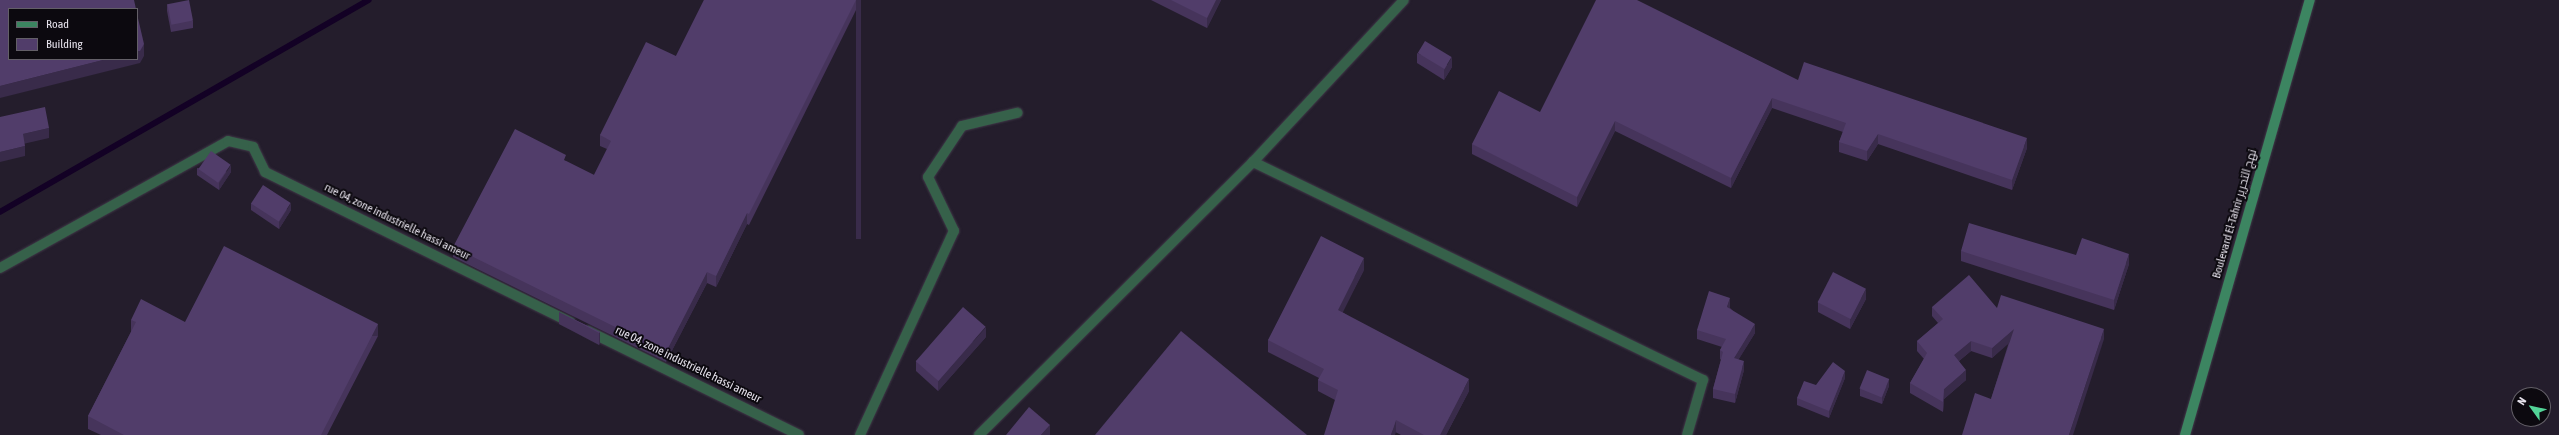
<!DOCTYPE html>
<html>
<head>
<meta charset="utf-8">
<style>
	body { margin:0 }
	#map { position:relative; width:2559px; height:435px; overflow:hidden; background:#241d2c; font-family:"Asap Condensed",Cairo,sans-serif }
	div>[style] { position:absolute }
	.stream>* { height:5.5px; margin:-2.75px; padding:0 2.75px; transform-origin:2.75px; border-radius:2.75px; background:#130125 }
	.roads { filter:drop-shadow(0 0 1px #3f3847) drop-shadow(0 0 1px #3f3847) }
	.minor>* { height:10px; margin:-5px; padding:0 5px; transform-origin:5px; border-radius:5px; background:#36614a }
	.secondary>* { height:10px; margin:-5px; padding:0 5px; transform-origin:5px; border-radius:5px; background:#3c8561 }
	.wall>* { inset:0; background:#46345b }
	.shaded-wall>* { inset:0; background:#392b4a; transform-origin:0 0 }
	.building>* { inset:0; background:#513d6a; transform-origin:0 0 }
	span { translate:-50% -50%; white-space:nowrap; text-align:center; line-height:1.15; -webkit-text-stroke:4px #0c090f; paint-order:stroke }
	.street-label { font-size:12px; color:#e5e1eb }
	.legend { position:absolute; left:8px; top:8px; width:130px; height:52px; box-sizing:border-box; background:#0c090f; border:1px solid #635f67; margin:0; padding:5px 7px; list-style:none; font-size:12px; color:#e5e1eb }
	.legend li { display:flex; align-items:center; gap:8px; height:20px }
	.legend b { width:20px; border:1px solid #635f67 }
	.north { position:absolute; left:2511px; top:387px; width:40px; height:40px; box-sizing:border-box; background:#0c090f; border:1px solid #635f67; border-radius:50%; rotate:303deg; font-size:11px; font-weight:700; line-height:16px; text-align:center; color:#e5e1eb }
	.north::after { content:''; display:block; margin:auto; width:14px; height:18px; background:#52d397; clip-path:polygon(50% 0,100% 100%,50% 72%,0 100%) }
</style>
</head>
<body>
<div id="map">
	<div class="stream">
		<i style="left:0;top:212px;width:425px;rotate:-29.9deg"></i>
	</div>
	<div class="roads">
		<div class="minor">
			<i style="left:1253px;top:162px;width:500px;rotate:25.85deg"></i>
			<i style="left:1703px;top:380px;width:57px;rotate:106.2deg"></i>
			<i style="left:0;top:268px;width:261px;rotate:-29.1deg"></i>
			<i style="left:228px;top:141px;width:26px;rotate:13deg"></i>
			<i style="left:253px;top:147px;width:28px;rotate:64deg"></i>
			<i style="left:265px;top:172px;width:340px;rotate:26.2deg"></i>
			<i style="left:588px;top:331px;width:235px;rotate:26.2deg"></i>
			<i style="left:860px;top:435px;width:225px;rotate:-65.3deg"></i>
			<i style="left:954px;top:231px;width:60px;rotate:-115.7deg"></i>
			<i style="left:928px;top:177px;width:61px;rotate:-56.3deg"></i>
			<i style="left:962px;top:126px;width:57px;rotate:-13.3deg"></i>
			<i style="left:979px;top:435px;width:387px;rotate:-44.9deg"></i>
			<i style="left:1253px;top:162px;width:221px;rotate:-47deg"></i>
		</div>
		<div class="secondary">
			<i style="left:2185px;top:435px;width:453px;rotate:-74deg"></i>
		</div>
	</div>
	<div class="wall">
		<i style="clip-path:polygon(704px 0,861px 0,749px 225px,747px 224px,716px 287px,707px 283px,666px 362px,453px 257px,453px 247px,566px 161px,594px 175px,607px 149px,600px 146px,600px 135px,676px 56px)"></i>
		<i style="clip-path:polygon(1151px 0,1221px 0,1207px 28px)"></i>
		<i style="clip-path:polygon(167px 4px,193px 21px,193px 28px,171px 32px,167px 11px)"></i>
		<i style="clip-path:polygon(1417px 53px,1452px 67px,1444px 80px,1417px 63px)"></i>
		<i style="clip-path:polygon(1798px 80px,2027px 148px,2012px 190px,1878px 144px,1867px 161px,1839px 152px,1839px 142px,1843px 132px,1772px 108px,1731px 188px,1615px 131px,1577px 207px,1472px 154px,1472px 144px,1540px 112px)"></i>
		<i style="clip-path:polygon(197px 168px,231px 172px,219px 190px,197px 175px)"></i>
		<i style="clip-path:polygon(251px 203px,291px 210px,279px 229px,251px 210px)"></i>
		<i style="clip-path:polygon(1961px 251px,2076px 255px,2129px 264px,2114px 310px,1961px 261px)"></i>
		<i style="clip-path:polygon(1364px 270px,1342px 312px,1469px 391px,1446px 435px,1401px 435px,1318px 391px,1318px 380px,1319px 378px,1268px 352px,1268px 340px)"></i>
		<i style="clip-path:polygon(1866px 299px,1850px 329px,1818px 312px,1818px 302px)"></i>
		<i style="clip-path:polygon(1730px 307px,1730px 308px,1755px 333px,1738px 360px,1744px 370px,1735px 403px,1713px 398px,1713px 389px,1721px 360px,1720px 359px,1720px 350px,1722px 347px,1697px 339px,1697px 330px)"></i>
		<i style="clip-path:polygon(1932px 307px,1997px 308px,2104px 339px,1991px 399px,2009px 342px,1992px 358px,1971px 351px,1959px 361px,1966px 380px,1944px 399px,1943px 412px,1910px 393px,1910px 383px,1924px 359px,1917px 351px,1917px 341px,1938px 323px,1932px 316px)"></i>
		<i style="clip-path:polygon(559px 312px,600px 332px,599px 345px,559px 324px)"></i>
		<i style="clip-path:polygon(131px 320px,185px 322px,378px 336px,327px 435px,101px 435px,88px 429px,88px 416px,131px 332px)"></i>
		<i style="clip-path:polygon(986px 337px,938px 391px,916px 371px,916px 361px)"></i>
		<i style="clip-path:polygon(1845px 378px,1829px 418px,1797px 405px,1797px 398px,1816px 385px)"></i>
		<i style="clip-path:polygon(1889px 386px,1882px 404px,1860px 396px,1860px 389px)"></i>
	</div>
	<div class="shaded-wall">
		<i style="left:856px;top:0;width:5px;height:239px"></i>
		<i style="clip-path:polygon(1216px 0,1221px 0,1207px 28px,1207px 18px)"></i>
		<i style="clip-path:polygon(144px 44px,144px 56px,140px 63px,0 98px,0 86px,107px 59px,137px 59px,137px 51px)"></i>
		<i style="clip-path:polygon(1452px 57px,1452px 67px,1444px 80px,1444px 70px)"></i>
		<i style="clip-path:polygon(1772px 98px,1772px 108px,1731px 188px,1731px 178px)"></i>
		<i style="clip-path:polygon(1615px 121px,1615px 131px,1577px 207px,1577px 197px)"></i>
		<i style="clip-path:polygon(49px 128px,49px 138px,23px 144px,23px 134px)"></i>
		<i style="clip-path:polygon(1878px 134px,1878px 144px,1867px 161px,1867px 151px)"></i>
		<i style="clip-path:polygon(2027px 138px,2027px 148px,2012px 190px,2012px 180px)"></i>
		<i style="clip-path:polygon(25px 146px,25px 156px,0 162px,0 152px)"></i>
		<i style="clip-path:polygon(231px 165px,231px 172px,219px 190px,219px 183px)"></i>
		<i style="clip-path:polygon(291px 203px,291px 210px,279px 229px,279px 222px)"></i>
		<i style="clip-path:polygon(747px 213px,747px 224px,716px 287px,716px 276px)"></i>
		<i style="clip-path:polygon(2129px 254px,2129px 264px,2114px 310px,2114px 300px)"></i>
		<i style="clip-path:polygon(1364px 258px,1364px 270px,1338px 322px,1338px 310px)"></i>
		<i style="clip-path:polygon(707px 272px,707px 283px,666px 362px,666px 352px)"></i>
		<i style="clip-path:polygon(1866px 289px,1866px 299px,1850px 329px,1850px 319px)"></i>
		<i style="clip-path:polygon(1730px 298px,1730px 307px,1727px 316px,1727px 307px)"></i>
		<i style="left:378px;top:324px;width:12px;height:125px;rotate:90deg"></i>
		<i style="clip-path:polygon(1755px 324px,1755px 333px,1734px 367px,1734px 358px)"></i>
		<i style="clip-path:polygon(986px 327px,986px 337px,938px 391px,938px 381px)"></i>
		<i style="clip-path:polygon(2014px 329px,2014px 339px,1992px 358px,1992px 348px)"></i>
		<i style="clip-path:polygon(2104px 329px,2104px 339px,2073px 435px,2069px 435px)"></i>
		<i style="clip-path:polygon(600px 332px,600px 344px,599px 345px,599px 333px)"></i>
		<i style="clip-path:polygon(1971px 341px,1971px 351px,1954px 365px,1954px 355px)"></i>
		<i style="clip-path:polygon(1744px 361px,1744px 370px,1735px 403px,1735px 394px)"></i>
		<i style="clip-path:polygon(1966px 370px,1966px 380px,1944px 399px,1943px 412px,1943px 402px,1944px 389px)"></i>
		<i style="clip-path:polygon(1845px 371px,1845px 378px,1829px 418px,1829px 411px)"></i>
		<i style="clip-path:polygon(1469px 379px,1469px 391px,1446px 435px,1440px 435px)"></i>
		<i style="clip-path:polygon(1889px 379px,1889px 386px,1882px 404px,1882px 397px)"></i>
		<i style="clip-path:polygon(1396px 420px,1396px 432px,1395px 435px,1391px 435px)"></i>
		<i style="clip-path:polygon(1050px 425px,1050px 435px,1041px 435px)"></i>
	</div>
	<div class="building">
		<i style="clip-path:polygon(0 0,134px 0,136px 9px,9px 9px,9px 59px,107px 59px,0 86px)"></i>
		<i style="left:189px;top:0;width:21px;height:22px;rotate:79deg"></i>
		<i style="clip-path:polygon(704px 0,856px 0,749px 214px,747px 213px,716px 276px,707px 272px,666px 352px,453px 247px,515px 129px,566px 155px,564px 160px,594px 175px,611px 141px,600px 135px,646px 42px,676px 56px)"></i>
		<i style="clip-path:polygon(1171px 0,1216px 0,1207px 18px)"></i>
		<i style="clip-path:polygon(1596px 0,1637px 0,1798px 80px,1804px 62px,2027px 138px,2012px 180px,1878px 134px,1867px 151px,1839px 142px,1846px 123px,1772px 98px,1731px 178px,1615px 121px,1577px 197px,1472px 144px,1499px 91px,1540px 112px)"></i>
		<i style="clip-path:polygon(137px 14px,144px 44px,140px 51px,137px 51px)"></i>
		<i style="left:1425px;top:41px;width:31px;height:14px;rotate:31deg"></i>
		<i style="clip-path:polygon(45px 107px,49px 128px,23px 134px,25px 146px,0 152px,0 117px)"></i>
		<i style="left:211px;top:151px;width:24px;height:22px;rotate:35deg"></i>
		<i style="left:263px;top:185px;width:33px;height:22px;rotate:33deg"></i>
		<i style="clip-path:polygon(1969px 223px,2076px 255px,2082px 238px,2129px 254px,2114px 300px,1961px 251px)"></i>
		<i style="clip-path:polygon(1321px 236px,1364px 258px,1338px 310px,1469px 379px,1440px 435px,1424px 435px,1396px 420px,1391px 435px,1324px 435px,1338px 390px,1318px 380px,1324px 369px,1268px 340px)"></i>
		<i style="clip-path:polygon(224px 246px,378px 324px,321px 435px,124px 435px,88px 416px,136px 322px,131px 320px,141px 299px,185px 322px)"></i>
		<i style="left:1833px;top:272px;width:37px;height:34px;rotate:27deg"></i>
		<i style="clip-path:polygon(1969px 275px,1997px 308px,2001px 295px,2104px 329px,2069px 435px,1962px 435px,1975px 393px,1991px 399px,2014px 329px,1992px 348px,1971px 341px,1954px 355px,1966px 370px,1944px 389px,1943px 402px,1910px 383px,1927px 353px,1917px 341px,1943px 319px,1932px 307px)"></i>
		<i style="clip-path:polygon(1709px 291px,1730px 298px,1727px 307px,1755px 324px,1734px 358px,1744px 361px,1735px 394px,1713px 389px,1723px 352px,1720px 350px,1726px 339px,1697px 330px)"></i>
		<i style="left:963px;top:307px;width:30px;height:72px;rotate:41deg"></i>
		<i style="clip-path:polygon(559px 312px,600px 332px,599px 333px)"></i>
		<i style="clip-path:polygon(1181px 331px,1307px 435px,1095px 435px)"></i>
		<i style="clip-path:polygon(1833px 362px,1845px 371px,1829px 411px,1797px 398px,1804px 381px,1816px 385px)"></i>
		<i style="left:1867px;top:370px;width:24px;height:20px;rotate:22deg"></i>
		<i style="clip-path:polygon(1029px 407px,1050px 425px,1041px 435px,1006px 435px)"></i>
	</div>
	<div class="street-label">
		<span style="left:2235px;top:214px;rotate:-74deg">Boulevard El-Tahrir نهج التحرير</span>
		<span style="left:397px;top:222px;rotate:26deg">rue 04, zone industrielle hassi ameur</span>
		<span style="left:688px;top:365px;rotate:26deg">rue 04, zone industrielle hassi ameur</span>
	</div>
	<ul class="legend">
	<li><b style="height:5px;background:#3c8561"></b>Road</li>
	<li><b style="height:11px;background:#513d6a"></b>Building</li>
	</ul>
	<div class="north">N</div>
</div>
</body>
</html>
